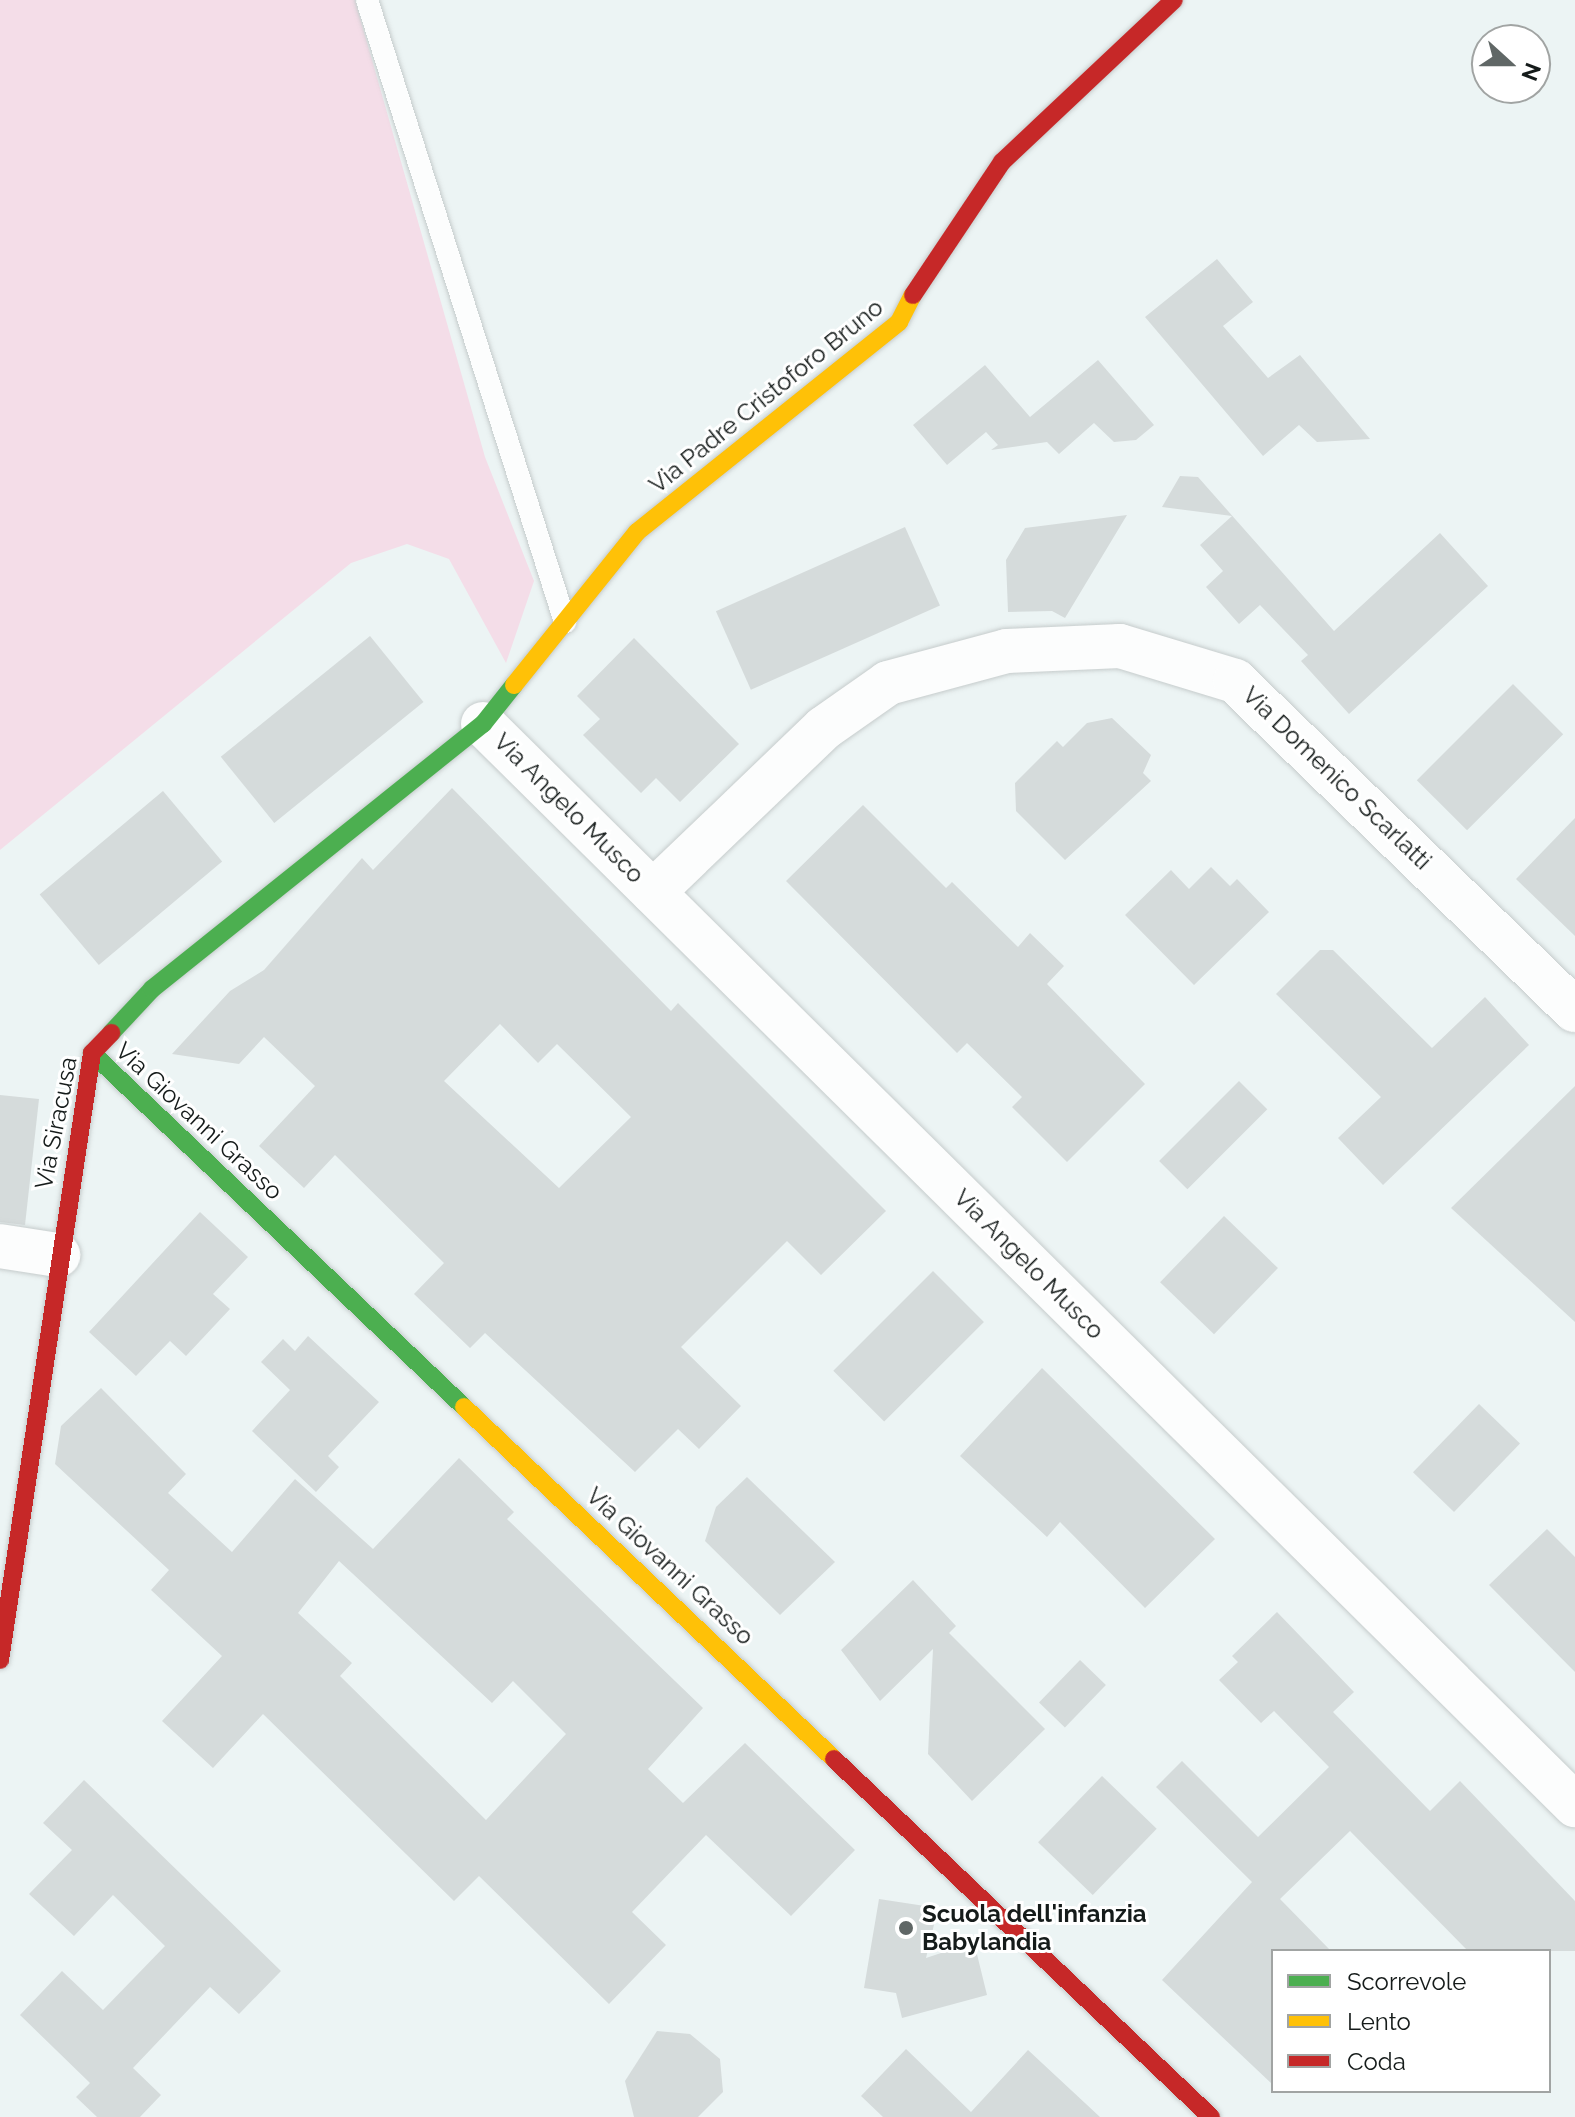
<!DOCTYPE html>
<html>
<head>
<meta charset="utf-8">
<style>
	body { margin:0 }
	#map { position:relative; width:1575px; height:2117px; overflow:hidden; background:#ecf4f4; font-family:Raleway,sans-serif }
	div>[style] { position:absolute }
	.green>* { inset:0; background:#f4dde8 }
	.building>* { inset:0; background:#d5dbdb; transform-origin:0 0 }
	.roads { filter:drop-shadow(0 0 2px #c6cccc) drop-shadow(0 0 2px #c6cccc) }
	.lane>* { height:22px; margin:-11px; padding:0 11px; transform-origin:11px; border-radius:11px; background:#fcfdfd }
	.street>* { height:44px; margin:-22px; padding:0 22px; transform-origin:22px; border-radius:22px; background:#fcfdfd }
	.fast>* { height:18px; margin:-9px; padding:0 9px; transform-origin:9px; border-radius:9px; background:#4caf50 }
	.slow>* { height:18px; margin:-9px; padding:0 9px; transform-origin:9px; border-radius:9px; background:#ffc107 }
	.jam>* { height:18px; margin:-9px; padding:0 9px; transform-origin:9px; border-radius:9px; background:#c62828 }
	.dots>* { width:22px; height:22px; translate:-50% -50%; box-sizing:border-box; border:4px solid #fff; border-radius:50% }
	span { translate:-50% -50%; white-space:nowrap; text-align:center; line-height:1.15; -webkit-text-stroke:6px #fff; paint-order:stroke }
	.street-label { font-size:24px; color:#151b1a }
	.poi-label { font-size:24px; color:#151b1a; font-weight:700 }
	.left { translate:0 -50%; text-align:left }
	.legend { position:absolute; left:1271px; top:1949px; width:280px; height:144px; box-sizing:border-box; background:#fff; border:2px solid #a1a4a3; margin:0; padding:10px 14px; list-style:none; font-size:24px; color:#151b1a }
	.legend li { display:flex; align-items:center; gap:16px; height:40px }
	.legend b { width:40px; border:2px solid #a1a4a3 }
	.north { position:absolute; left:1471px; top:24px; width:80px; height:80px; box-sizing:border-box; background:#fff; border:2px solid #a1a4a3; border-radius:50%; rotate:111deg; font-size:22px; font-weight:700; line-height:32px; text-align:center; color:#151b1a }
	.north::after { content:''; display:block; margin:auto; width:28px; height:36px; background:#606766; clip-path:polygon(50% 0,100% 100%,50% 72%,0 100%) }
</style>
</head>
<body>
<div id="map">
	<div class="green">
		<i style="clip-path:polygon(0 0,355px 0,485px 457px,534px 581px,506px 663px,449px 559px,407px 544px,351px 563px,0 850px)"></i>
	</div>
	<div class="building">
		<i style="clip-path:polygon(1217px 259px,1253px 302px,1223px 326px,1268px 378px,1300px 355px,1370px 439px,1317px 442px,1299px 425px,1263px 456px,1145px 317px)"></i>
		<i style="clip-path:polygon(1098px 360px,1154px 425px,1136px 440px,1114px 442px,1094px 423px,1059px 454px,1047px 442px,991px 450px,998px 445px,986px 432px,947px 465px,913px 425px,985px 365px,1030px 417px)"></i>
		<i style="clip-path:polygon(1180px 476px,1198px 477px,1334px 631px,1440px 533px,1488px 586px,1349px 714px,1301px 661px,1308px 655px,1260px 605px,1239px 624px,1206px 587px,1223px 571px,1200px 545px,1232px 516px,1162px 507px)"></i>
		<i style="clip-path:polygon(1127px 515px,1065px 618px,1052px 611px,1008px 612px,1006px 560px,1025px 528px)"></i>
		<i style="left:905px;top:527px;width:86px;height:207px;rotate:66deg"></i>
		<i style="left:370px;top:636px;width:85px;height:192px;rotate:51deg"></i>
		<i style="clip-path:polygon(634px 638px,739px 744px,680px 802px,656px 778px,641px 793px,583px 735px,600px 719px,577px 696px)"></i>
		<i style="left:1513px;top:684px;width:71px;height:136px;rotate:45deg"></i>
		<i style="clip-path:polygon(1112px 718px,1151px 755px,1143px 773px,1151px 781px,1065px 860px,1016px 811px,1015px 783px,1057px 741px,1063px 747px,1087px 723px)"></i>
		<i style="clip-path:polygon(evenodd,452px 788px,671px 1011px,678px 1003px,886px 1211px,821px 1275px,787px 1241px,681px 1347px,741px 1406px,699px 1449px,678px 1429px,635px 1472px,485px 1333px,470px 1348px,414px 1294px,444px 1263px,335px 1155px,304px 1188px,259px 1146px,315px 1086px,264px 1037px,239px 1064px,172px 1054px,230px 991px,264px 970px,362px 858px,373px 870px,452px 788px,500px 1024px,538px 1063px,557px 1044px,631px 1117px,559px 1188px,444px 1081px,500px 1024px)"></i>
		<i style="left:163px;top:791px;width:92px;height:161px;rotate:50deg"></i>
		<i style="clip-path:polygon(863px 805px,946px 888px,952px 882px,1018px 947px,1030px 933px,1064px 966px,1047px 984px,1145px 1084px,1067px 1162px,1012px 1107px,1022px 1097px,967px 1043px,957px 1053px,786px 881px)"></i>
		<i style="clip-path:polygon(1575px 818px,1575px 936px,1516px 879px)"></i>
		<i style="clip-path:polygon(1211px 867px,1230px 886px,1237px 879px,1269px 912px,1194px 985px,1125px 915px,1171px 870px,1189px 889px)"></i>
		<i style="clip-path:polygon(1320px 950px,1333px 950px,1432px 1048px,1485px 997px,1529px 1045px,1383px 1185px,1338px 1138px,1381px 1097px,1276px 994px)"></i>
		<i style="left:1239px;top:1081px;width:40px;height:113px;rotate:45deg"></i>
		<i style="clip-path:polygon(1575px 1086px,1575px 1322px,1451px 1208px)"></i>
		<i style="clip-path:polygon(0 1095px,39px 1099px,25px 1225px,0 1222px)"></i>
		<i style="clip-path:polygon(200px 1212px,248px 1257px,213px 1294px,230px 1309px,186px 1356px,170px 1341px,136px 1376px,89px 1332px)"></i>
		<i style="left:1224px;top:1216px;width:75px;height:92px;rotate:44deg"></i>
		<i style="left:933px;top:1271px;width:72px;height:141px;rotate:45deg"></i>
		<i style="clip-path:polygon(308px 1336px,379px 1402px,328px 1456px,339px 1467px,316px 1492px,252px 1431px,290px 1390px,261px 1362px,283px 1339px,295px 1351px)"></i>
		<i style="clip-path:polygon(1042px 1368px,1215px 1539px,1145px 1608px,1060px 1522px,1047px 1537px,960px 1456px)"></i>
		<i style="clip-path:polygon(evenodd,101px 1388px,186px 1474px,168px 1493px,232px 1552px,295px 1479px,373px 1549px,459px 1458px,514px 1512px,507px 1519px,703px 1708px,648px 1769px,683px 1803px,745px 1743px,855px 1850px,791px 1916px,706px 1835px,632px 1912px,666px 1945px,609px 2004px,479px 1876px,454px 1901px,263px 1714px,213px 1768px,162px 1721px,222px 1656px,151px 1590px,169px 1570px,55px 1464px,61px 1426px,101px 1388px,339px 1561px,492px 1703px,513px 1681px,566px 1734px,486px 1820px,340px 1676px,352px 1663px,298px 1613px,339px 1561px)"></i>
		<i style="left:1479px;top:1404px;width:57px;height:95px;rotate:44deg"></i>
		<i style="clip-path:polygon(747px 1477px,835px 1562px,780px 1615px,705px 1541px,716px 1507px)"></i>
		<i style="clip-path:polygon(1547px 1529px,1575px 1557px,1575px 1672px,1489px 1585px)"></i>
		<i style="clip-path:polygon(913px 1580px,956px 1626px,949px 1633px,1045px 1729px,972px 1801px,928px 1754px,933px 1649px,880px 1701px,841px 1650px)"></i>
		<i style="clip-path:polygon(1277px 1612px,1354px 1692px,1333px 1712px,1430px 1811px,1460px 1781px,1575px 1901px,1575px 1951px,1468px 1951px,1350px 1831px,1280px 1899px,1331px 1951px,1273px 1951px,1273px 2085px,1162px 1980px,1252px 1882px,1156px 1787px,1182px 1761px,1258px 1837px,1329px 1767px,1274px 1711px,1261px 1723px,1219px 1680px,1238px 1662px,1232px 1656px)"></i>
		<i style="left:1080px;top:1660px;width:36px;height:59px;rotate:44deg"></i>
		<i style="left:1102px;top:1776px;width:76px;height:92px;rotate:44deg"></i>
		<i style="clip-path:polygon(84px 1780px,281px 1971px,239px 2014px,210px 1987px,133px 2068px,161px 2095px,140px 2117px,97px 2117px,76px 2097px,90px 2083px,20px 2015px,62px 1971px,103px 2010px,165px 1946px,113px 1895px,74px 1936px,29px 1894px,72px 1850px,43px 1823px)"></i>
		<i style="clip-path:polygon(879px 1899px,938px 1908px,926px 1958px,974px 1942px,987px 1995px,902px 2018px,896px 1993px,864px 1988px)"></i>
		<i style="clip-path:polygon(657px 2031px,690px 2034px,720px 2059px,723px 2092px,698px 2117px,634px 2117px,625px 2081px)"></i>
		<i style="clip-path:polygon(906px 2049px,971px 2112px,1028px 2050px,1100px 2117px,883px 2117px,861px 2096px)"></i>
	</div>
	<div class="roads">
		<div class="lane">
			<i style="left:367px;top:0;width:653px;rotate:72.34deg"></i>
		</div>
		<div class="street">
			<i style="left:483px;top:724px;width:1537px;rotate:44.71deg"></i>
			<i style="left:653px;top:892px;width:237px;rotate:-43.8deg"></i>
			<i style="left:824px;top:728px;width:78px;rotate:-35.1deg"></i>
			<i style="left:888px;top:683px;width:123px;rotate:-15.1deg"></i>
			<i style="left:1007px;top:651px;width:113px;rotate:-2.5deg"></i>
			<i style="left:1120px;top:646px;width:120px;rotate:16.9deg"></i>
			<i style="left:1235px;top:681px;width:473px;rotate:44.1deg"></i>
			<i style="left:0;top:1246px;width:59px;rotate:8.8deg"></i>
		</div>
		<div class="fast">
			<i style="left:111px;top:1033px;width:60px;rotate:-47deg"></i>
			<i style="left:152px;top:989px;width:424px;rotate:-38.7deg"></i>
			<i style="left:483px;top:724px;width:50px;rotate:-51.5deg"></i>
			<i style="left:92px;top:1053px;width:514px;rotate:43.58deg"></i>
		</div>
		<div class="slow">
			<i style="left:514px;top:685px;width:196px;rotate:-51.2deg"></i>
			<i style="left:637px;top:532px;width:336px;rotate:-38.7deg"></i>
			<i style="left:899px;top:322px;width:30px;rotate:-63deg"></i>
			<i style="left:464px;top:1407px;width:511px;rotate:43.57deg"></i>
		</div>
		<div class="jam">
			<i style="left:913px;top:295px;width:160px;rotate:-56.2deg"></i>
			<i style="left:1002px;top:162px;width:236px;rotate:-43.3deg"></i>
			<i style="left:0;top:1660px;width:614px;rotate:-81.38deg"></i>
			<i style="left:92px;top:1053px;width:28px;rotate:-46deg"></i>
			<i style="left:834px;top:1759px;width:520px;rotate:43.52deg"></i>
		</div>
	</div>
	<div class="dots">
		<i style="left:906px;top:1928px;background:#606766"></i>
	</div>
	<div class="street-label">
		<span style="left:766px;top:396px;rotate:-39deg">Via Padre Cristoforo Bruno</span>
		<span style="left:1337px;top:778px;rotate:44deg">Via Domenico Scarlatti</span>
		<span style="left:569px;top:808px;rotate:45deg">Via Angelo Musco</span>
		<span style="left:199px;top:1121px;rotate:43deg">Via Giovanni Grasso</span>
		<span style="left:56px;top:1123px;rotate:-79deg">Via Siracusa</span>
		<span style="left:1029px;top:1264px;rotate:45deg">Via Angelo Musco</span>
		<span style="left:670px;top:1566px;rotate:43deg">Via Giovanni Grasso</span>
	</div>
	<div class="poi-label">
		<span class="left" style="left:922px;top:1928px">Scuola dell'infanzia<br>Babylandia</span>
	</div>
	<ul class="legend">
	<li><b style="height:10px;background:#4caf50"></b>Scorrevole</li>
	<li><b style="height:10px;background:#ffc107"></b>Lento</li>
	<li><b style="height:10px;background:#c62828"></b>Coda</li>
	</ul>
	<div class="north">N</div>
</div>
</body>
</html>
